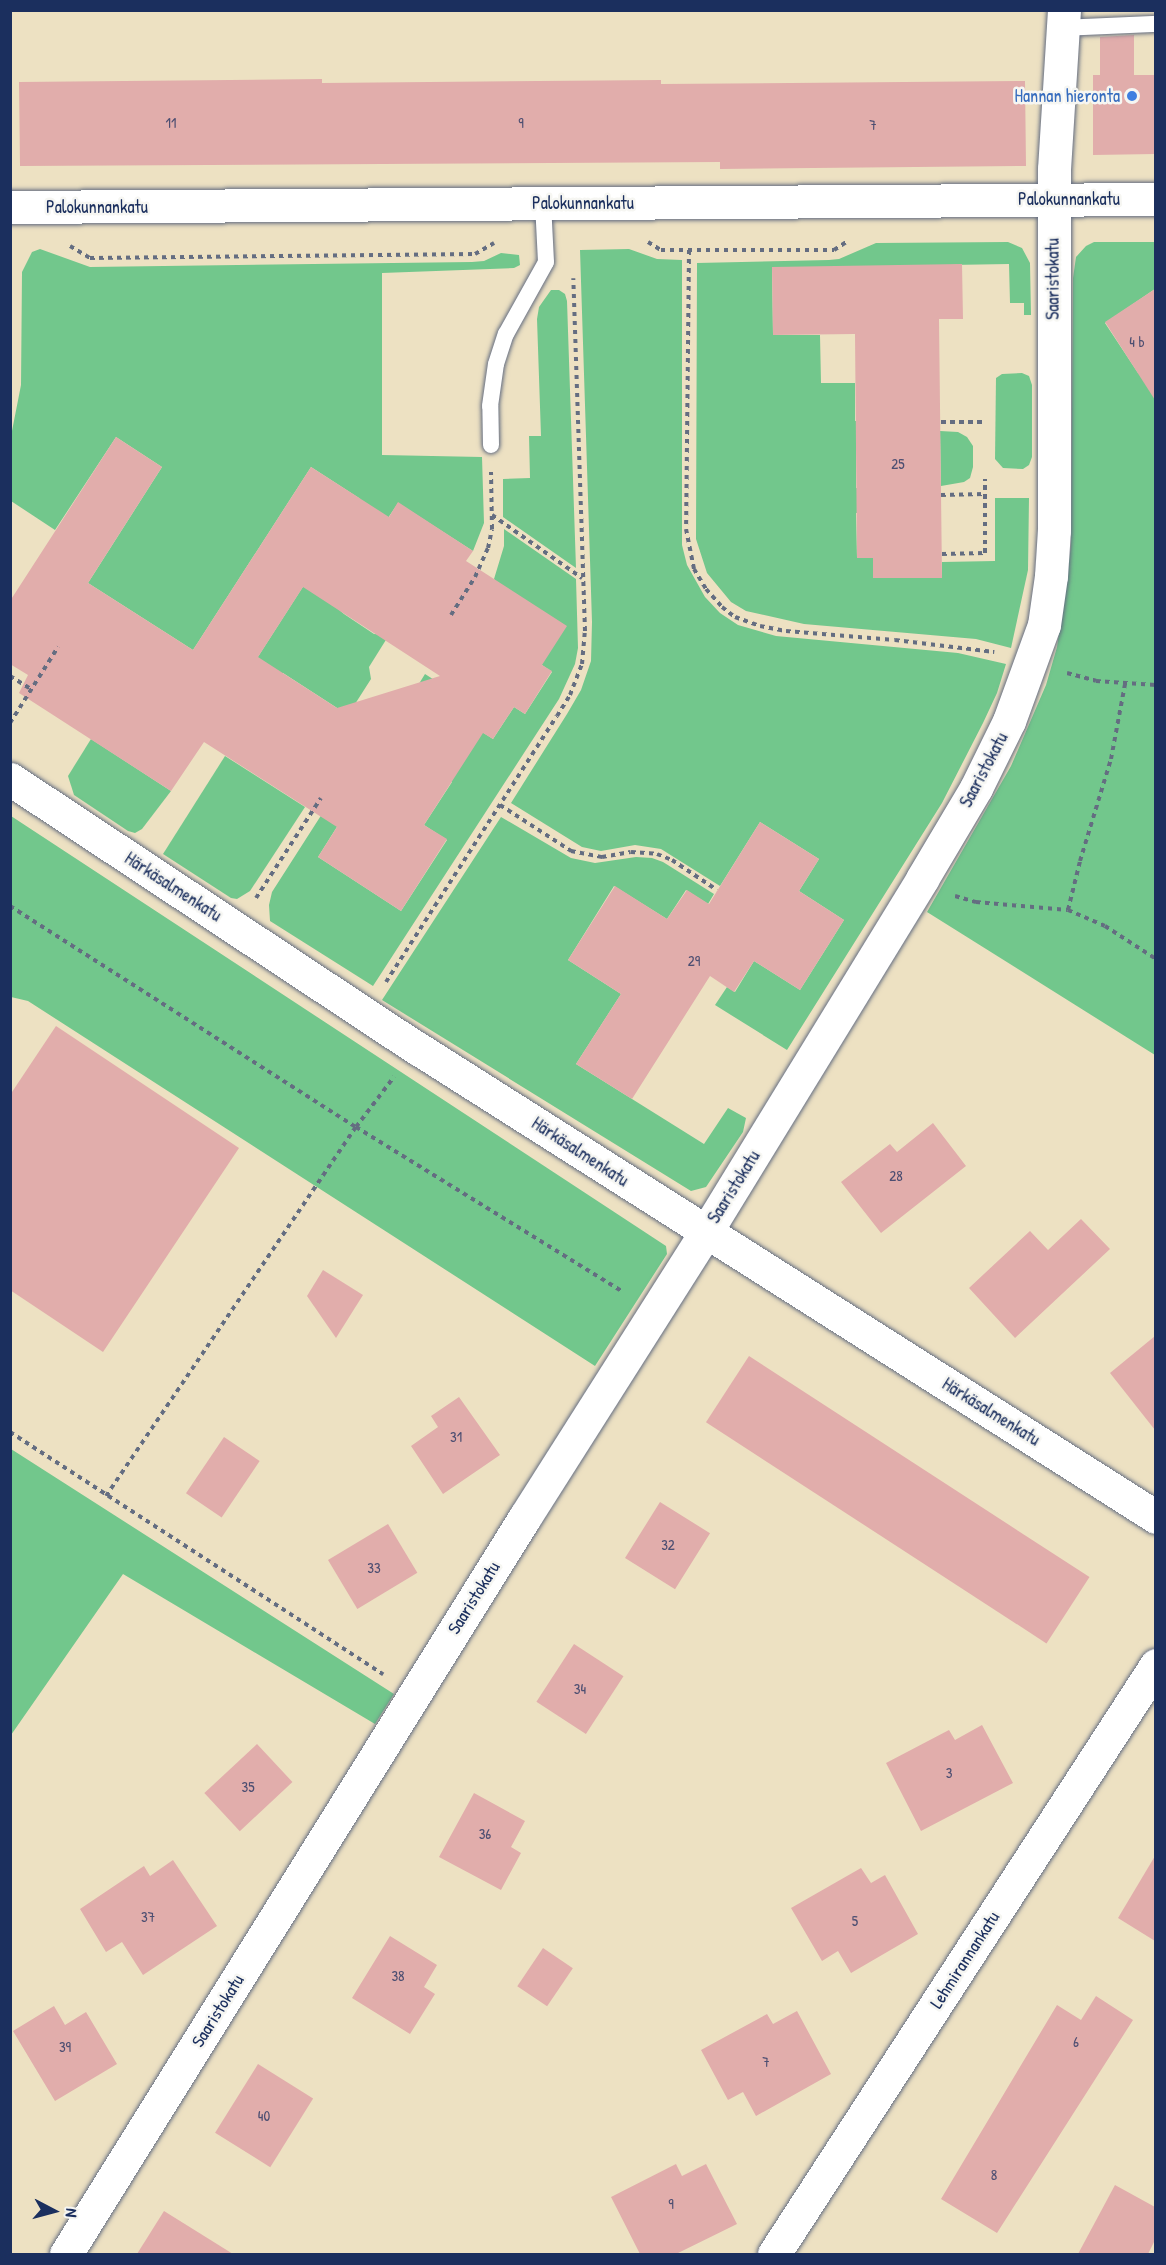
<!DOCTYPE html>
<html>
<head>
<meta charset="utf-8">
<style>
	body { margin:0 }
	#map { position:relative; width:1166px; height:2265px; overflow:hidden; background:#ede1c2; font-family:"Patrick Hand",sans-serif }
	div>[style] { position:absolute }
	.green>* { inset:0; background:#72c78c }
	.building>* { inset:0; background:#e1adab; transform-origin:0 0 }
	.path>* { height:4px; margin-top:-2px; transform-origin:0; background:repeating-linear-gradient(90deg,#646d81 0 4.5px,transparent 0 9px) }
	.roads { filter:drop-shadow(0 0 2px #646d81) drop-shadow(0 0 2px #646d81) }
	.service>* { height:16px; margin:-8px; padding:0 8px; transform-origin:8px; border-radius:8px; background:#fff }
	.minor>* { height:33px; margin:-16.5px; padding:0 16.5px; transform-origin:16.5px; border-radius:16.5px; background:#fff }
	.dots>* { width:16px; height:16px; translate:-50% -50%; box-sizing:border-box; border:3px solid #f6f6f2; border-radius:50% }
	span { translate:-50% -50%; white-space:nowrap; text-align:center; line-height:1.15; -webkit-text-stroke:5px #f6f6f2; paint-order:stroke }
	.number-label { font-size:15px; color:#4c4e71 }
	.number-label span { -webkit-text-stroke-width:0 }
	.shop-label { font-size:18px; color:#366cbe }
	.right { translate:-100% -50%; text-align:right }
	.street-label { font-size:18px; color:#1b2f5e }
	.frame { position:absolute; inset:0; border:12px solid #1b2f5e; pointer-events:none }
	.north { position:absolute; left:24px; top:2181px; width:60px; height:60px; -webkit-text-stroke:4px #f6f6f2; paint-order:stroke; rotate:96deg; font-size:16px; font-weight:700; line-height:24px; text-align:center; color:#1b2f5e }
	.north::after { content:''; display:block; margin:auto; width:21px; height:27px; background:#1b2f5e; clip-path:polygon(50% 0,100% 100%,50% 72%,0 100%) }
</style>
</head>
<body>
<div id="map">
	<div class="green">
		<i style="clip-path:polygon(1008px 242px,1022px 248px,1030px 263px,1031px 315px,1024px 315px,1024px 303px,1010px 303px,1009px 264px,772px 268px,773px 335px,820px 335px,821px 383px,855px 383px,855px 421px,871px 421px,856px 442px,856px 488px,872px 489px,873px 512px,856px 513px,857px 558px,873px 558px,873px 578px,942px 578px,942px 562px,995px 561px,995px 498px,1029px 498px,1028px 570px,1011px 648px,976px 639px,804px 624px,746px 611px,731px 602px,707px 573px,696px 539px,697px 263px,829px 260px,839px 259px,876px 243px)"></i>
		<i style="clip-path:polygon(1094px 242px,1155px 242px,1155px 289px,1105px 323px,1138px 373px,1155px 362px,1155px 1055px,927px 912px,1011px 766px,1046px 685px,1057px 647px,1071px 546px,1073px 278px,1076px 257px,1086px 246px)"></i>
		<i style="clip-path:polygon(40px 249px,90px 267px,472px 262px,484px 261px,501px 253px,519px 255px,520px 265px,514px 268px,382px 273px,382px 455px,482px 457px,484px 523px,473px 551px,398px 503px,378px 533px,359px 498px,311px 467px,193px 650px,88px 583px,162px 467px,116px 437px,55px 530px,11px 501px,11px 436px,21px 385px,22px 272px,32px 252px)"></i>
		<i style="clip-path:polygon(629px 249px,657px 259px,682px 260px,682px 545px,687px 565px,705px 597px,720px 613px,738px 625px,776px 636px,958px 653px,1006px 664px,997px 693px,983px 723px,942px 803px,787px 1050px,715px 1005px,727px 987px,735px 992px,754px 961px,800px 990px,844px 920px,799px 891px,819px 859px,760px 822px,720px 886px,661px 849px,635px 845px,601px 851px,582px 847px,511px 803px,567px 714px,581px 690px,591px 661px,592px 622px,580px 250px)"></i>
		<i style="clip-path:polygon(551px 290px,559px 290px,565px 294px,567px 301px,576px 568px,503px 517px,503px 479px,530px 478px,529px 436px,541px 436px,537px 319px,539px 307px)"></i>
		<i style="clip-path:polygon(1022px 373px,1029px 376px,1032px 385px,1032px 457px,1029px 465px,1023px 469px,1003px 468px,995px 459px,996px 378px,1002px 374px)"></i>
		<i style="clip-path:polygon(940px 431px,958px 432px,967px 437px,973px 446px,973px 467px,970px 478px,964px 482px,941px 486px)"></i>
		<i style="clip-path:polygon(504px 529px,576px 579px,578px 648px,575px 664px,559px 699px,373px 986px,270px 921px,269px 905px,272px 892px,329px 803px,345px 814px,318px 857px,401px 911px,447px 840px,424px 825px,452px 782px,377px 734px,412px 695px,425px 674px,464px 699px,454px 714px,493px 739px,514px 707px,525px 714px,552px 672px,542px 665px,494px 579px,504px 546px)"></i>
		<i style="clip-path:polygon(306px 582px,344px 614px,374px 634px,389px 635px,369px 667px,371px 679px,348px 715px,283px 673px,227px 705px)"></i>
		<i style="clip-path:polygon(91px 739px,171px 791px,142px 829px,135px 833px,128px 831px,74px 795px,68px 776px)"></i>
		<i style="clip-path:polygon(225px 756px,305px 807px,250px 891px,237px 899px,231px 898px,163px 854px)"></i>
		<i style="clip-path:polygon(11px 816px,666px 1246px,667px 1254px,595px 1366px,28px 1001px,11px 997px)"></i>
		<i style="clip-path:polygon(501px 817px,571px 858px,595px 863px,636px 857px,652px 858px,663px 862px,714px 894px,708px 904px,686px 890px,667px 919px,614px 886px,568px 960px,621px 994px,576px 1064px,704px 1144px,728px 1108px,746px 1118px,743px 1132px,706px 1187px,691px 1191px,382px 1000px)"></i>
		<i style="clip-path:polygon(11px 1449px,394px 1694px,375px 1724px,123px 1574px,11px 1735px)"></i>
	</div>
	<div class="building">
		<i style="clip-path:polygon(1134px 35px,1134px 75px,1155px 75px,1155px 154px,1093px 155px,1093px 75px,1100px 75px,1100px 37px)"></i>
		<i style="clip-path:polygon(322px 79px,322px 83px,661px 80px,661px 84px,1025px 81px,1026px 166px,720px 169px,720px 162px,20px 166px,19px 82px)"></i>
		<i style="clip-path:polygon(962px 264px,963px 319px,939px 319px,942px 578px,873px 578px,873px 558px,857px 558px,855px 334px,773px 335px,772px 267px)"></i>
		<i style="clip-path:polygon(1155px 289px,1155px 400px,1105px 322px)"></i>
		<i style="clip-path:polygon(evenodd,116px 437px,162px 467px,88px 583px,193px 650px,311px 467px,389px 517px,398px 502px,473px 551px,466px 561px,567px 626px,542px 665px,552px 671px,525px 714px,514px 707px,493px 739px,483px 733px,424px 825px,447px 839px,401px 911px,318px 857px,337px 827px,204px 742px,171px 791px,19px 693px,28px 675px,10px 664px,10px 601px,116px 437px,303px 587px,440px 676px,337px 708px,258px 657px,303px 587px)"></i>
		<i style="clip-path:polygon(760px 822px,819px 859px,799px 891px,844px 920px,800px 990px,754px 961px,734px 992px,710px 976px,632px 1099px,576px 1064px,621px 994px,568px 960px,615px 886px,667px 919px,687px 890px,709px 904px)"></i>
		<i style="clip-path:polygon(56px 1026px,239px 1148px,103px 1352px,10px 1290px,10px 1095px)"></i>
		<i style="clip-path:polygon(933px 1123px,966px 1166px,881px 1233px,841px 1182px,890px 1144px,897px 1152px)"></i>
		<i style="clip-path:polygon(1081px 1219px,1110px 1249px,1015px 1338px,969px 1288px,1030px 1231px,1048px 1250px)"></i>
		<i style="clip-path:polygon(323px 1270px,363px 1295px,336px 1338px,307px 1296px)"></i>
		<i style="clip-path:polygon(1155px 1336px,1155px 1430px,1110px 1373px)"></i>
		<i style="left:749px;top:1356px;width:406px;height:79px;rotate:33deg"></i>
		<i style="clip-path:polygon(459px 1397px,500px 1455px,443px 1494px,411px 1446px,438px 1427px,431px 1416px)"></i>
		<i style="left:224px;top:1437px;width:43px;height:68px;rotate:34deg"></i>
		<i style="left:660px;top:1502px;width:59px;height:66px;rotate:32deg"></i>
		<i style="left:388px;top:1524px;width:57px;height:70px;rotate:59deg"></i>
		<i style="left:574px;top:1644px;width:59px;height:69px;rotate:33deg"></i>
		<i style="clip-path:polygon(982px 1725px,1013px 1783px,921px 1831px,886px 1763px,949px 1730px,955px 1740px)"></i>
		<i style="left:257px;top:1744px;width:52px;height:72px;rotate:47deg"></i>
		<i style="clip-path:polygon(474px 1793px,525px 1821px,511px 1847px,521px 1853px,501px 1890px,439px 1857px)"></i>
		<i style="clip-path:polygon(1155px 1856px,1155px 1941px,1118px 1918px)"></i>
		<i style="clip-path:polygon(173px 1860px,217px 1926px,143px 1975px,122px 1942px,106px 1952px,80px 1909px,144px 1866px,150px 1876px)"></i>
		<i style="clip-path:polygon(861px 1868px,871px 1883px,885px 1875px,918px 1934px,851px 1973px,838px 1951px,822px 1961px,791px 1908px)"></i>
		<i style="clip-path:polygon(390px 1936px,437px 1965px,424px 1987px,435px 1994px,410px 2034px,352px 1998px)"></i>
		<i style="left:543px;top:1948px;width:36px;height:46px;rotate:34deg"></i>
		<i style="clip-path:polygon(1096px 1996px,1133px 2020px,997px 2233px,941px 2199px,1057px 2005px,1081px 2020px)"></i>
		<i style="clip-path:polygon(54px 2006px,65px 2025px,86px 2012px,117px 2064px,55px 2101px,13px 2031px)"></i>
		<i style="clip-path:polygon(797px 2011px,831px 2074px,756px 2116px,743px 2092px,728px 2100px,701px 2050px,767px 2014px,773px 2024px)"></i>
		<i style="left:258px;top:2064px;width:65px;height:81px;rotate:32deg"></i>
		<i style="clip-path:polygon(676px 2164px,682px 2176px,706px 2164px,737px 2224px,676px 2254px,640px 2254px,611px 2197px)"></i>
		<i style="clip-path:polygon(1115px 2185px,1155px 2207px,1155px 2240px,1148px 2254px,1078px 2254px)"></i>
		<i style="clip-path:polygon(164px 2211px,233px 2254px,137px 2254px)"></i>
	</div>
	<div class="path">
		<i style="left:648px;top:242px;width:15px;rotate:32deg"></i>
		<i style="left:661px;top:250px;width:173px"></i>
		<i style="left:834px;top:250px;width:17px;rotate:-33deg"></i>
		<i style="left:70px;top:246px;width:23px;rotate:31deg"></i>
		<i style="left:90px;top:258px;width:385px;rotate:-0.6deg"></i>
		<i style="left:475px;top:254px;width:22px;rotate:-30deg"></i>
		<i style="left:689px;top:250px;width:279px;rotate:90.6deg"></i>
		<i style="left:686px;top:529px;width:41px;rotate:78.7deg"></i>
		<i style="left:694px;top:569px;width:23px;rotate:59deg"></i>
		<i style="left:706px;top:589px;width:24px;rotate:48deg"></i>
		<i style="left:722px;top:607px;width:16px;rotate:38deg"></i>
		<i style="left:735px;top:617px;width:27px;rotate:20deg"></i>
		<i style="left:760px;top:626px;width:26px;rotate:11deg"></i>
		<i style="left:786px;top:631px;width:109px;rotate:4.7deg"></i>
		<i style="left:895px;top:640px;width:100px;rotate:6.9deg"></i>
		<i style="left:941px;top:422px;width:43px"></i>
		<i style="left:941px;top:495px;width:44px;rotate:-1.3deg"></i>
		<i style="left:492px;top:515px;width:110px;rotate:35deg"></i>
		<i style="left:942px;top:554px;width:43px;rotate:-1.3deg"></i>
		<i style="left:985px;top:553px;width:74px;rotate:-90deg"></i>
		<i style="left:451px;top:615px;width:45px;rotate:-57.7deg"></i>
		<i style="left:475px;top:577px;width:32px;rotate:-66deg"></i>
		<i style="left:488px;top:548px;width:19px;rotate:-78deg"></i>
		<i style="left:492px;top:529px;width:57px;rotate:-91deg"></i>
		<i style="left:1067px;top:673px;width:30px;rotate:15deg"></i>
		<i style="left:1096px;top:681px;width:60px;rotate:3.8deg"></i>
		<i style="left:10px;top:676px;width:26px;rotate:32deg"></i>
		<i style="left:10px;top:723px;width:90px;rotate:-57.7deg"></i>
		<i style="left:500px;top:805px;width:85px;rotate:32.9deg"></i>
		<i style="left:571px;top:851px;width:32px;rotate:11deg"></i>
		<i style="left:602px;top:857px;width:29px;rotate:-10deg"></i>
		<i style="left:631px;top:852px;width:26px;rotate:4deg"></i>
		<i style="left:657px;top:854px;width:16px;rotate:22deg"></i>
		<i style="left:672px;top:860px;width:54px;rotate:33.7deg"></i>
		<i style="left:955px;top:896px;width:22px;rotate:16deg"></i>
		<i style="left:976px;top:902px;width:92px;rotate:5deg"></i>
		<i style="left:1068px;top:910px;width:40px;rotate:23.4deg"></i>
		<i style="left:1105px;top:926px;width:61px;rotate:32.9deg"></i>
		<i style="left:256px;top:898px;width:119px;rotate:-57deg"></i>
		<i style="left:10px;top:906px;width:411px;rotate:32.6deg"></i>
		<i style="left:356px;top:1127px;width:314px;rotate:31.7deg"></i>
		<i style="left:1068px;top:910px;width:50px;rotate:-76.2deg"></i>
		<i style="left:1080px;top:861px;width:107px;rotate:-73.1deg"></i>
		<i style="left:1111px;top:759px;width:76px;rotate:-79.4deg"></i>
		<i style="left:386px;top:982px;width:316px;rotate:-57.3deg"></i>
		<i style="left:557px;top:716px;width:25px;rotate:-58deg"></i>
		<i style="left:570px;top:695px;width:33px;rotate:-69deg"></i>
		<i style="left:582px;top:664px;width:33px;rotate:-85deg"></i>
		<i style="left:585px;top:631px;width:353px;rotate:-91.9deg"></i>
		<i style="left:10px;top:1432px;width:445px;rotate:33deg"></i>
		<i style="left:106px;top:1496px;width:446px;rotate:-55.9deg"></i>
		<i style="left:356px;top:1127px;width:63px;rotate:-52.8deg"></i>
	</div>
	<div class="roads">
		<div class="service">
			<i style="left:1063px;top:28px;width:93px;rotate:-2.5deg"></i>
			<i style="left:491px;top:445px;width:39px;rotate:-91deg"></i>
			<i style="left:490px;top:406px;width:42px;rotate:-81.9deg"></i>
			<i style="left:496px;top:364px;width:32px;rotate:-72deg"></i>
			<i style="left:506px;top:334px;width:82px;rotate:-60.9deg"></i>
			<i style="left:546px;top:262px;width:59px;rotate:-92.9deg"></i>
		</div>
		<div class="minor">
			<i style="left:10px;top:207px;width:1146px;rotate:-0.4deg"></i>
			<i style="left:10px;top:779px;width:488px;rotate:33.5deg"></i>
			<i style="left:417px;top:1048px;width:875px;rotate:32.4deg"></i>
			<i style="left:66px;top:2254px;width:868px;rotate:-58.09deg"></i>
			<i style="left:525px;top:1517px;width:338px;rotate:-57.6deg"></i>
			<i style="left:706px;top:1232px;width:414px;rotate:-58.5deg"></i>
			<i style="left:922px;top:879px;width:106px;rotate:-59.3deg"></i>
			<i style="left:976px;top:788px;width:75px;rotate:-63.8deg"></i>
			<i style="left:1009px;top:721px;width:102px;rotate:-70deg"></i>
			<i style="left:1044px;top:625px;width:49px;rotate:-81.9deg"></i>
			<i style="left:1051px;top:576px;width:46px;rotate:-86.3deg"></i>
			<i style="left:1054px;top:530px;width:361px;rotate:-90deg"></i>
			<i style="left:1054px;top:169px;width:159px;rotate:-86.4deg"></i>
			<i style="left:774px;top:2254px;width:702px;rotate:-57.03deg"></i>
		</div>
	</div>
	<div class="dots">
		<i style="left:1132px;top:96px;background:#3f7fe0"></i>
	</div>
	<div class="number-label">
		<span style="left:171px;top:123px">11</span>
		<span style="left:521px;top:123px">9</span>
		<span style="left:873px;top:125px">7</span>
		<span style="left:1137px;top:342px">4 b</span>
		<span style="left:898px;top:464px">25</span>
		<span style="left:694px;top:961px">29</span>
		<span style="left:896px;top:1176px">28</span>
		<span style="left:456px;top:1437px">31</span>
		<span style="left:668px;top:1545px">32</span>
		<span style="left:374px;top:1568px">33</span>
		<span style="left:580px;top:1689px">34</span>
		<span style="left:949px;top:1773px">3</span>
		<span style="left:248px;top:1787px">35</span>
		<span style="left:485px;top:1834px">36</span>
		<span style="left:148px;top:1917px">37</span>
		<span style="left:855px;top:1921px">5</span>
		<span style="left:398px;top:1976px">38</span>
		<span style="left:1076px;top:2042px">6</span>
		<span style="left:65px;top:2047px">39</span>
		<span style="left:766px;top:2062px">7</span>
		<span style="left:264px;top:2116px">40</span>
		<span style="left:994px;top:2175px">8</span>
		<span style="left:671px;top:2204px">9</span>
	</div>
	<div class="shop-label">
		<span class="right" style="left:1120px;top:96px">Hannan hieronta</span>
	</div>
	<div class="street-label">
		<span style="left:1069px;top:199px">Palokunnankatu</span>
		<span style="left:583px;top:203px">Palokunnankatu</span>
		<span style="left:97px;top:207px">Palokunnankatu</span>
		<span style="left:1053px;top:279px;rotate:-90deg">Saaristokatu</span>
		<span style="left:984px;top:770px;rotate:-62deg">Saaristokatu</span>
		<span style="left:173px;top:887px;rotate:33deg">Härkäsalmenkatu</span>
		<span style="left:580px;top:1152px;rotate:33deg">Härkäsalmenkatu</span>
		<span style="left:734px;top:1187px;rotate:-58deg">Saaristokatu</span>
		<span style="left:991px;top:1412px;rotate:32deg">Härkäsalmenkatu</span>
		<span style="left:474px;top:1598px;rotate:-58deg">Saaristokatu</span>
		<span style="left:965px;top:1960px;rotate:-57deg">Lehmirannankatu</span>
		<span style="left:218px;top:2011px;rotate:-58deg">Saaristokatu</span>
	</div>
	<div class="frame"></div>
	<div class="north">N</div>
</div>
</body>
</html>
